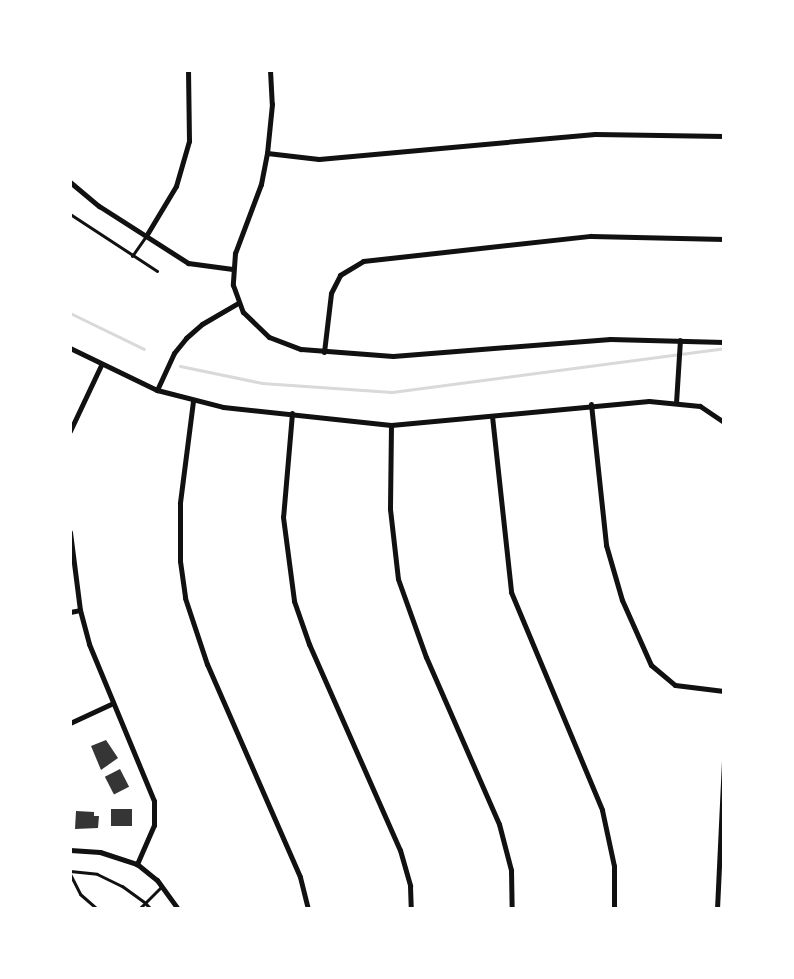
<!DOCTYPE html>
<html>
<head>
<meta charset="utf-8">
<style>
	body { margin:0 }
	#map { position:relative; width:794px; height:979px; overflow:hidden; background:#fff; font-family:"DejaVu Sans",sans-serif }
	div>[style] { position:absolute }
	.stream>* { height:3px; margin:-1.5px; padding:0 1.5px; transform-origin:1.5px; border-radius:1.5px; background:#d9d9d9 }
	.building>* { inset:0; background:#353535; transform-origin:0 0 }
	.service>* { height:3px; margin:-1.5px; padding:0 1.5px; transform-origin:1.5px; border-radius:1.5px; background:#111 }
	.minor>* { height:5px; margin:-2.5px; padding:0 2.5px; transform-origin:2.5px; border-radius:2.5px; background:#111 }
	span { translate:-50% -50%; white-space:nowrap; text-align:center; line-height:1.15; -webkit-text-stroke:7px #fff; paint-order:stroke }
	.frame { position:absolute; inset:0; border:72px solid #fff; pointer-events:none }
</style>
</head>
<body>
<div id="map">
	<div class="stream">
		<i style="left:70px;top:313px;width:82px;rotate:25.9deg"></i>
		<i style="left:180px;top:366px;width:84px;rotate:11.7deg"></i>
		<i style="left:262px;top:383px;width:130px;rotate:4deg"></i>
		<i style="left:392px;top:392px;width:335px;rotate:-7.5deg"></i>
	</div>
	<div class="building">
		<i style="clip-path:polygon(106px 740px,118px 758px,101px 770px,91px 746px)"></i>
		<i style="left:120px;top:769px;width:20px;height:17px;rotate:63deg"></i>
		<i style="left:111px;top:809px;width:21px;height:17px"></i>
		<i style="clip-path:polygon(76px 811px,94px 812px,94px 816px,99px 816px,98px 828px,75px 829px)"></i>
	</div>
	<div class="service">
		<i style="left:70px;top:214px;width:104px;rotate:33.2deg"></i>
		<i style="left:132px;top:256px;width:24px;rotate:-55deg"></i>
		<i style="left:70px;top:871px;width:27px;rotate:6deg"></i>
		<i style="left:97px;top:874px;width:28px;rotate:26deg"></i>
		<i style="left:122px;top:886px;width:29px;rotate:36deg"></i>
		<i style="left:145px;top:903px;width:8px;rotate:135deg"></i>
		<i style="left:70px;top:874px;width:22px;rotate:63deg"></i>
		<i style="left:80px;top:894px;width:23px;rotate:41deg"></i>
		<i style="left:151px;top:909px;width:8px;rotate:-135deg"></i>
		<i style="left:145px;top:903px;width:24px;rotate:-45deg"></i>
	</div>
	<div class="minor">
		<i style="left:270px;top:70px;width:34px;rotate:87deg"></i>
		<i style="left:272px;top:104px;width:49px;rotate:95.8deg"></i>
		<i style="left:267px;top:153px;width:32px;rotate:101deg"></i>
		<i style="left:261px;top:184px;width:74px;rotate:110.6deg"></i>
		<i style="left:235px;top:253px;width:32px;rotate:94deg"></i>
		<i style="left:233px;top:285px;width:29px;rotate:70deg"></i>
		<i style="left:243px;top:312px;width:36px;rotate:44deg"></i>
		<i style="left:269px;top:337px;width:34px;rotate:21deg"></i>
		<i style="left:301px;top:349px;width:92px;rotate:4.4deg"></i>
		<i style="left:393px;top:356px;width:218px;rotate:-4.5deg"></i>
		<i style="left:610px;top:339px;width:114px;rotate:1.5deg"></i>
		<i style="left:267px;top:153px;width:52px;rotate:6.6deg"></i>
		<i style="left:319px;top:159px;width:277px;rotate:-5.2deg"></i>
		<i style="left:595px;top:134px;width:129px;rotate:0.9deg"></i>
		<i style="left:70px;top:182px;width:38px;rotate:40deg"></i>
		<i style="left:99px;top:206px;width:106px;rotate:32.6deg"></i>
		<i style="left:188px;top:263px;width:45px;rotate:7.6deg"></i>
		<i style="left:146px;top:236px;width:58px;rotate:-59deg"></i>
		<i style="left:176px;top:186px;width:47px;rotate:-73.9deg"></i>
		<i style="left:189px;top:141px;width:71px;rotate:-90.8deg"></i>
		<i style="left:70px;top:348px;width:97px;rotate:25.8deg"></i>
		<i style="left:157px;top:390px;width:68px;rotate:14.4deg"></i>
		<i style="left:223px;top:407px;width:169px;rotate:6.1deg"></i>
		<i style="left:391px;top:425px;width:259px;rotate:-5.3deg"></i>
		<i style="left:649px;top:401px;width:51px;rotate:5.6deg"></i>
		<i style="left:700px;top:406px;width:29px;rotate:34deg"></i>
		<i style="left:324px;top:352px;width:59px;rotate:-83.2deg"></i>
		<i style="left:331px;top:293px;width:20px;rotate:-63deg"></i>
		<i style="left:340px;top:275px;width:27px;rotate:-31deg"></i>
		<i style="left:363px;top:261px;width:229px;rotate:-6.3deg"></i>
		<i style="left:591px;top:236px;width:133px;rotate:1.3deg"></i>
		<i style="left:157px;top:390px;width:41px;rotate:-65.3deg"></i>
		<i style="left:174px;top:353px;width:19px;rotate:-51deg"></i>
		<i style="left:186px;top:338px;width:21px;rotate:-41deg"></i>
		<i style="left:202px;top:324px;width:42px;rotate:-30.3deg"></i>
		<i style="left:193px;top:401px;width:103px;rotate:97.3deg"></i>
		<i style="left:180px;top:503px;width:58px;rotate:90deg"></i>
		<i style="left:180px;top:561px;width:37px;rotate:82deg"></i>
		<i style="left:185px;top:598px;width:70px;rotate:71.6deg"></i>
		<i style="left:207px;top:664px;width:232px;rotate:66.4deg"></i>
		<i style="left:300px;top:877px;width:33px;rotate:76deg"></i>
		<i style="left:676px;top:403px;width:63px;rotate:-86.4deg"></i>
		<i style="left:591px;top:404px;width:142px;rotate:83.9deg"></i>
		<i style="left:606px;top:545px;width:57px;rotate:73.8deg"></i>
		<i style="left:622px;top:600px;width:71px;rotate:66deg"></i>
		<i style="left:651px;top:665px;width:31px;rotate:40deg"></i>
		<i style="left:675px;top:685px;width:49px;rotate:7deg"></i>
		<i style="left:292px;top:413px;width:104px;rotate:94.9deg"></i>
		<i style="left:283px;top:517px;width:85px;rotate:82.5deg"></i>
		<i style="left:294px;top:601px;width:46px;rotate:70.8deg"></i>
		<i style="left:309px;top:644px;width:225px;rotate:66.2deg"></i>
		<i style="left:400px;top:850px;width:37px;rotate:74deg"></i>
		<i style="left:410px;top:886px;width:23px;rotate:88deg"></i>
		<i style="left:492px;top:416px;width:177px;rotate:83.8deg"></i>
		<i style="left:511px;top:592px;width:236px;rotate:67.3deg"></i>
		<i style="left:602px;top:810px;width:57px;rotate:77.9deg"></i>
		<i style="left:614px;top:866px;width:43px;rotate:90deg"></i>
		<i style="left:391px;top:425px;width:84px;rotate:90.7deg"></i>
		<i style="left:390px;top:509px;width:70px;rotate:83.5deg"></i>
		<i style="left:398px;top:579px;width:83px;rotate:70.3deg"></i>
		<i style="left:426px;top:657px;width:182px;rotate:66.4deg"></i>
		<i style="left:499px;top:824px;width:48px;rotate:75.4deg"></i>
		<i style="left:511px;top:870px;width:39px;rotate:89deg"></i>
		<i style="left:70px;top:431px;width:73px;rotate:-64.8deg"></i>
		<i style="left:70px;top:532px;width:79px;rotate:82.7deg"></i>
		<i style="left:80px;top:610px;width:35px;rotate:75deg"></i>
		<i style="left:89px;top:644px;width:170px;rotate:67.5deg"></i>
		<i style="left:154px;top:801px;width:24px;rotate:90deg"></i>
		<i style="left:154px;top:825px;width:43px;rotate:113.6deg"></i>
		<i style="left:70px;top:612px;width:10px;rotate:-11deg"></i>
		<i style="left:70px;top:723px;width:47px;rotate:-24.9deg"></i>
		<i style="left:70px;top:850px;width:30px;rotate:4deg"></i>
		<i style="left:100px;top:852px;width:39px;rotate:18deg"></i>
		<i style="left:137px;top:864px;width:26px;rotate:39deg"></i>
		<i style="left:157px;top:880px;width:36px;rotate:54deg"></i>
		<i style="left:717px;top:909px;width:151px;rotate:-87.3deg"></i>
	</div>
	<div class="frame"></div>
</div>
</body>
</html>
